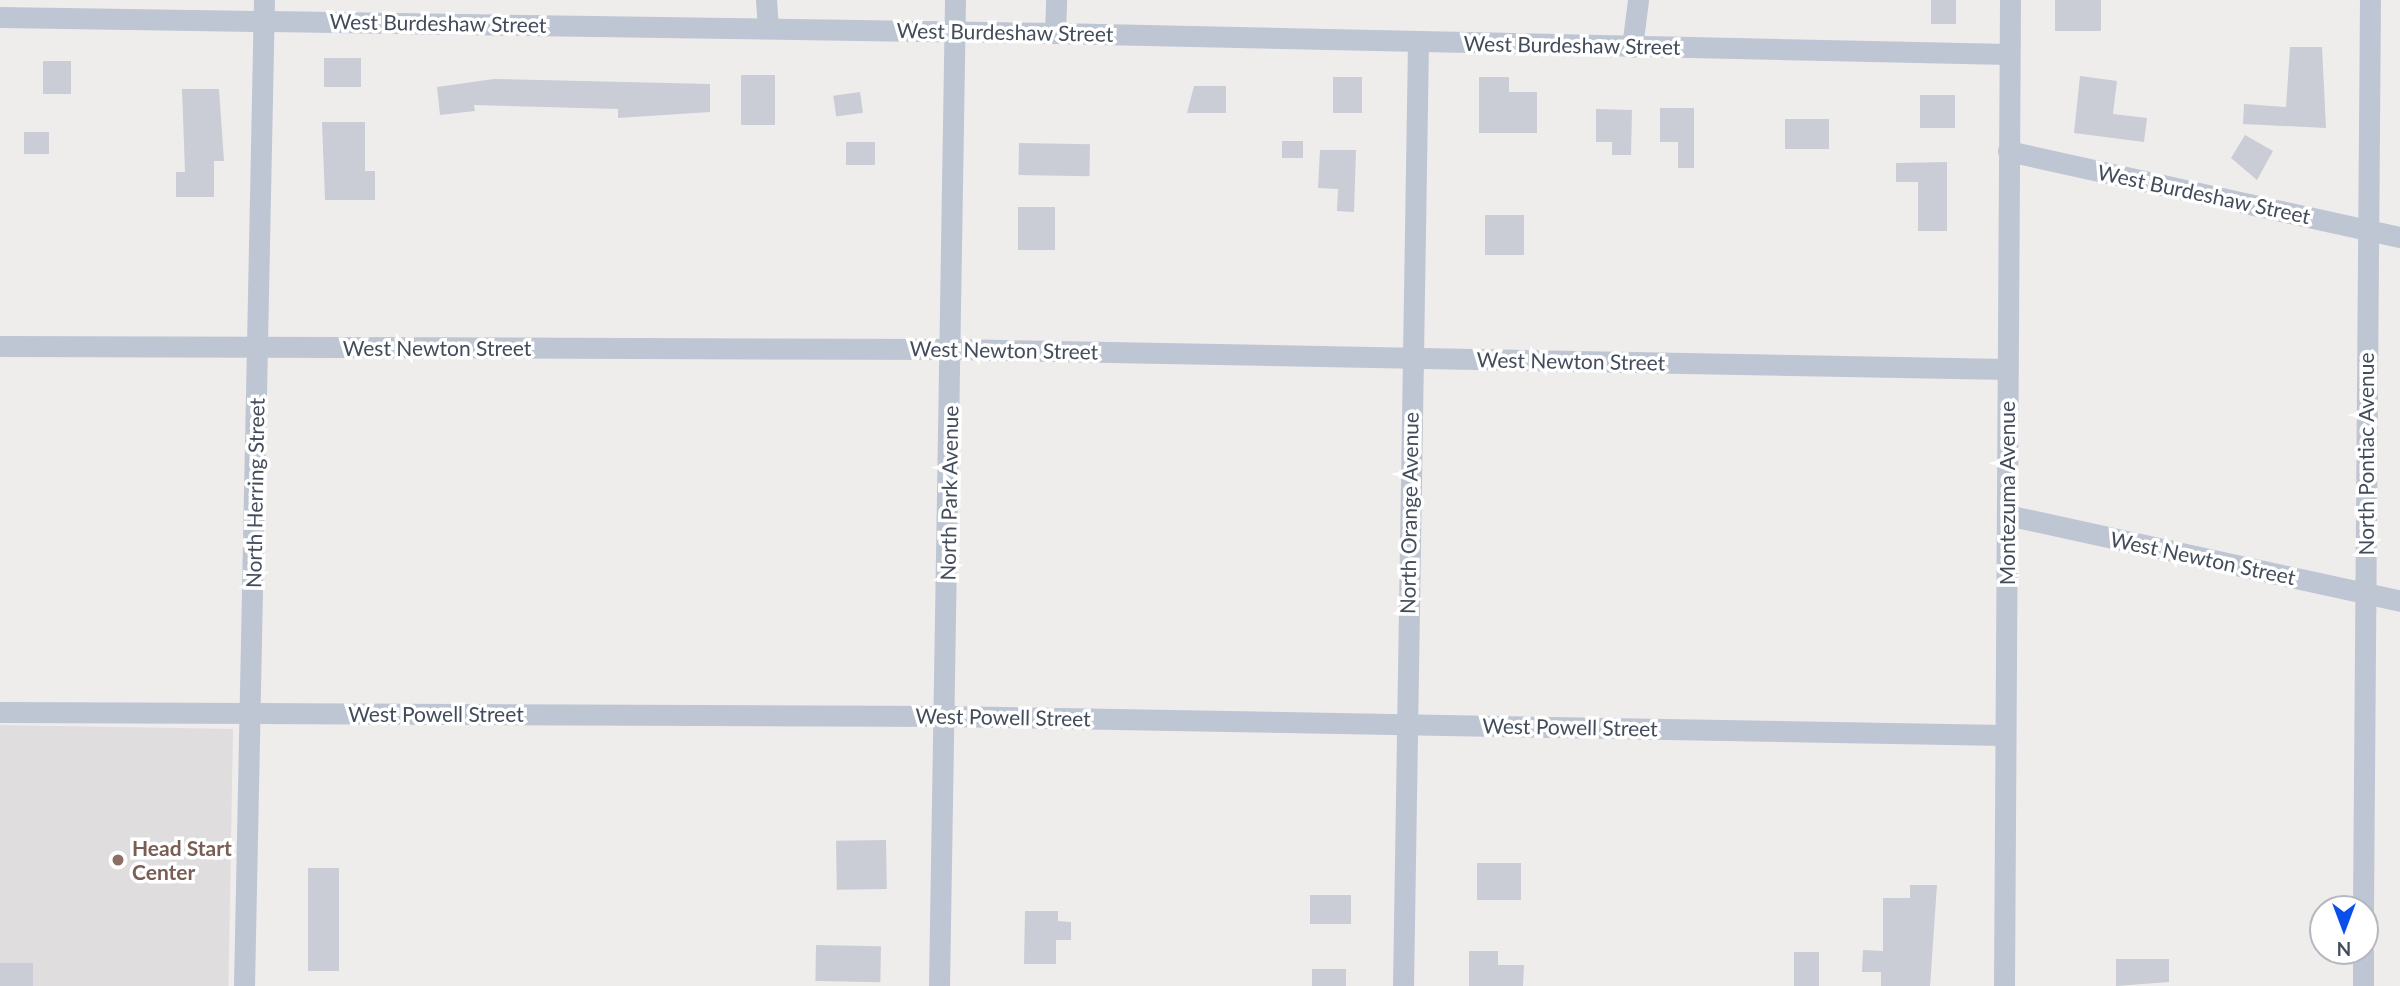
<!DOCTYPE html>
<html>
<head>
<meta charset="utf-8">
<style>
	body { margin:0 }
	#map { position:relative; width:2400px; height:986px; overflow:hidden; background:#efecec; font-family:Lato,sans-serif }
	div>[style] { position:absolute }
	.education>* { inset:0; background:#e0ddde; transform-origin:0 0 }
	.building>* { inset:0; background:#cacdd5; transform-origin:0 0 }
	.minor>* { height:21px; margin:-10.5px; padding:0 10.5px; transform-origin:10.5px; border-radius:10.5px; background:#bec6d3 }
	.dots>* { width:19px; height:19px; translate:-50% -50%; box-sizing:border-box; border:4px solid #fff; border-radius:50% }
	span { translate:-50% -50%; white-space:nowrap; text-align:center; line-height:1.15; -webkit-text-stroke:7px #fff; paint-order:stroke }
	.street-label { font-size:21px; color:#434c5b }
	.education-label { font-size:21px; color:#785e54; font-weight:700 }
	.left { translate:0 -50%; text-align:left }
	.north { position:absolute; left:2309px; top:895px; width:70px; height:70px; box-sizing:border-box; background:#fff; border:2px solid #b4b7bd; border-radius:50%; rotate:180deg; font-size:19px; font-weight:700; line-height:28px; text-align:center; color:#434c5b }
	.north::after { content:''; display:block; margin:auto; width:24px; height:32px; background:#0a4feb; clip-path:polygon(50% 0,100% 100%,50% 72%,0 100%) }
</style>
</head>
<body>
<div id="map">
	<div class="education">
		<i style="left:0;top:725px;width:233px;height:261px;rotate:1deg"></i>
	</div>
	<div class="building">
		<i style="left:1931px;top:0;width:25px;height:24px"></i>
		<i style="left:2055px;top:0;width:46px;height:31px"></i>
		<i style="clip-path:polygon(2290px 47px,2322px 47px,2326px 128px,2243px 124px,2244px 104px,2286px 107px)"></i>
		<i style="left:324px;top:58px;width:37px;height:29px"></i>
		<i style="left:43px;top:61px;width:28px;height:33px"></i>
		<i style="left:741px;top:75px;width:34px;height:50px"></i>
		<i style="clip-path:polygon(2080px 76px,2117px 81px,2113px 114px,2147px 118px,2144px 142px,2074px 133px)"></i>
		<i style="left:1333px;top:77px;width:29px;height:36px"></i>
		<i style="clip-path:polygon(1479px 77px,1509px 77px,1509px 92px,1537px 92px,1537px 133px,1479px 133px)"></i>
		<i style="clip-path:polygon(494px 79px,710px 84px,710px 112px,618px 118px,618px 109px,474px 105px,475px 111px,440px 115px,437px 87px)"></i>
		<i style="clip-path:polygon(1194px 86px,1226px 86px,1226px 113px,1187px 113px)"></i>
		<i style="clip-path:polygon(182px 89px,219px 89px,224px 161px,214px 161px,214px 197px,176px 197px,176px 172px,185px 172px)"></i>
		<i style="left:860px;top:92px;width:21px;height:27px;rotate:82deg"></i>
		<i style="left:1920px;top:95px;width:35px;height:33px"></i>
		<i style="clip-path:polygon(1660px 108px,1694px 108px,1694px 168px,1678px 168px,1678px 142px,1660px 142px)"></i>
		<i style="clip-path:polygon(1596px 109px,1632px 110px,1631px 155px,1612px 155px,1612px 142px,1596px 142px)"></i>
		<i style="left:1785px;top:119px;width:44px;height:30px"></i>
		<i style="clip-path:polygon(322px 122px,365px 122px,365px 171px,375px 171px,375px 200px,325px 200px)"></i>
		<i style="left:24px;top:132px;width:25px;height:22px"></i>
		<i style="clip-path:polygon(2245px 135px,2273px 151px,2257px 180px,2231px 158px)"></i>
		<i style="left:1282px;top:141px;width:21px;height:17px"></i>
		<i style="left:846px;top:142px;width:29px;height:23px"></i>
		<i style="left:1019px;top:143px;width:71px;height:32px;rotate:1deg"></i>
		<i style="clip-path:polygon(1320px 150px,1356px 150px,1354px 212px,1337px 211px,1338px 189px,1318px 188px)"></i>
		<i style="clip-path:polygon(1947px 162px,1947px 231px,1918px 231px,1918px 182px,1896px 182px,1896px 163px)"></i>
		<i style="left:1018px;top:207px;width:37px;height:43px"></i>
		<i style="left:1485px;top:215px;width:39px;height:40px"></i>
		<i style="left:886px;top:840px;width:49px;height:50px;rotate:89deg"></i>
		<i style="left:1477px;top:863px;width:44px;height:37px"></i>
		<i style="left:308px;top:868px;width:31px;height:103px"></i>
		<i style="clip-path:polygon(1910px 885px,1937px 885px,1930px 986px,1881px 986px,1881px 972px,1862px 972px,1863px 950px,1883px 951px,1883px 898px,1910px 898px)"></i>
		<i style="left:1310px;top:895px;width:41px;height:29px"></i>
		<i style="clip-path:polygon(1025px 911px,1058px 911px,1058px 921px,1071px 922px,1071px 940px,1056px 940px,1056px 964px,1024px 964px)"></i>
		<i style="left:816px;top:945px;width:65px;height:36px;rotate:1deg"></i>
		<i style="clip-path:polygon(1469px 951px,1498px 951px,1498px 965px,1524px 965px,1523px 986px,1469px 986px)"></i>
		<i style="left:1794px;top:952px;width:25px;height:34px"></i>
		<i style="clip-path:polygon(2116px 959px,2169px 959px,2169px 982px,2116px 986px)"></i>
		<i style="left:0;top:963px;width:33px;height:23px"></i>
		<i style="left:1312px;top:969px;width:34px;height:17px"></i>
	</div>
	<div class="minor">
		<i style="left:766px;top:0;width:27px;rotate:86deg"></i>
		<i style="left:0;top:17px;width:1055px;rotate:0.87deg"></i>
		<i style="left:1055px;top:33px;width:954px;rotate:1.26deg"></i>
		<i style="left:1055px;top:33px;width:33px;rotate:-88deg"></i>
		<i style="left:1632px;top:47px;width:47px;rotate:-82.7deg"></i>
		<i style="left:2008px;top:151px;width:401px;rotate:12.4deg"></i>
		<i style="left:0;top:346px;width:951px;rotate:0.18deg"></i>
		<i style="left:951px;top:349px;width:1056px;rotate:1.09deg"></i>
		<i style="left:2007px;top:515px;width:402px;rotate:12.3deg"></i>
		<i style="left:0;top:712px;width:945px;rotate:0.24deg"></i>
		<i style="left:945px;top:716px;width:1060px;rotate:1.03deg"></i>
		<i style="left:2363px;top:909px;width:909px;rotate:-89.56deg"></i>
		<i style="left:244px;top:986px;width:986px;rotate:-88.84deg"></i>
		<i style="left:939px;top:986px;width:986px;rotate:-89.07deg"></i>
		<i style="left:1403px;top:986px;width:945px;rotate:-89.09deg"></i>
		<i style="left:2004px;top:986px;width:986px;rotate:-89.65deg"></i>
		<i style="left:2363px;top:986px;width:35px;rotate:-90deg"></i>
	</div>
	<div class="dots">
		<i style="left:118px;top:860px;background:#8d6e63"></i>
	</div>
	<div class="street-label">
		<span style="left:438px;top:23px;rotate:1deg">West Burdeshaw Street</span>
		<span style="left:1005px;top:32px;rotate:1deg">West Burdeshaw Street</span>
		<span style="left:1572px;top:45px;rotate:1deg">West Burdeshaw Street</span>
		<span style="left:2204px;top:194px;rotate:12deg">West Burdeshaw Street</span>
		<span style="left:437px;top:348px">West Newton Street</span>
		<span style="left:1004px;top:350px;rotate:1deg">West Newton Street</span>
		<span style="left:1571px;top:361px;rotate:1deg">West Newton Street</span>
		<span style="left:2366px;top:454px;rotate:-90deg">North Pontiac Avenue</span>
		<span style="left:255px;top:493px;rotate:-89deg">North Herring Street</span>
		<span style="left:949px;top:493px;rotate:-89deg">North Park Avenue</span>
		<span style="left:2007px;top:493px;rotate:-90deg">Montezuma Avenue</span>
		<span style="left:1409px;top:513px;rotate:-89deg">North Orange Avenue</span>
		<span style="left:2203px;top:558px;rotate:12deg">West Newton Street</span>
		<span style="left:436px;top:714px">West Powell Street</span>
		<span style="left:1003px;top:717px;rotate:1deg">West Powell Street</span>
		<span style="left:1570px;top:727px;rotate:1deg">West Powell Street</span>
	</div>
	<div class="education-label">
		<span class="left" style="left:132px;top:860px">Head Start<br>Center</span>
	</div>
	<div class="north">N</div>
</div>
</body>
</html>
